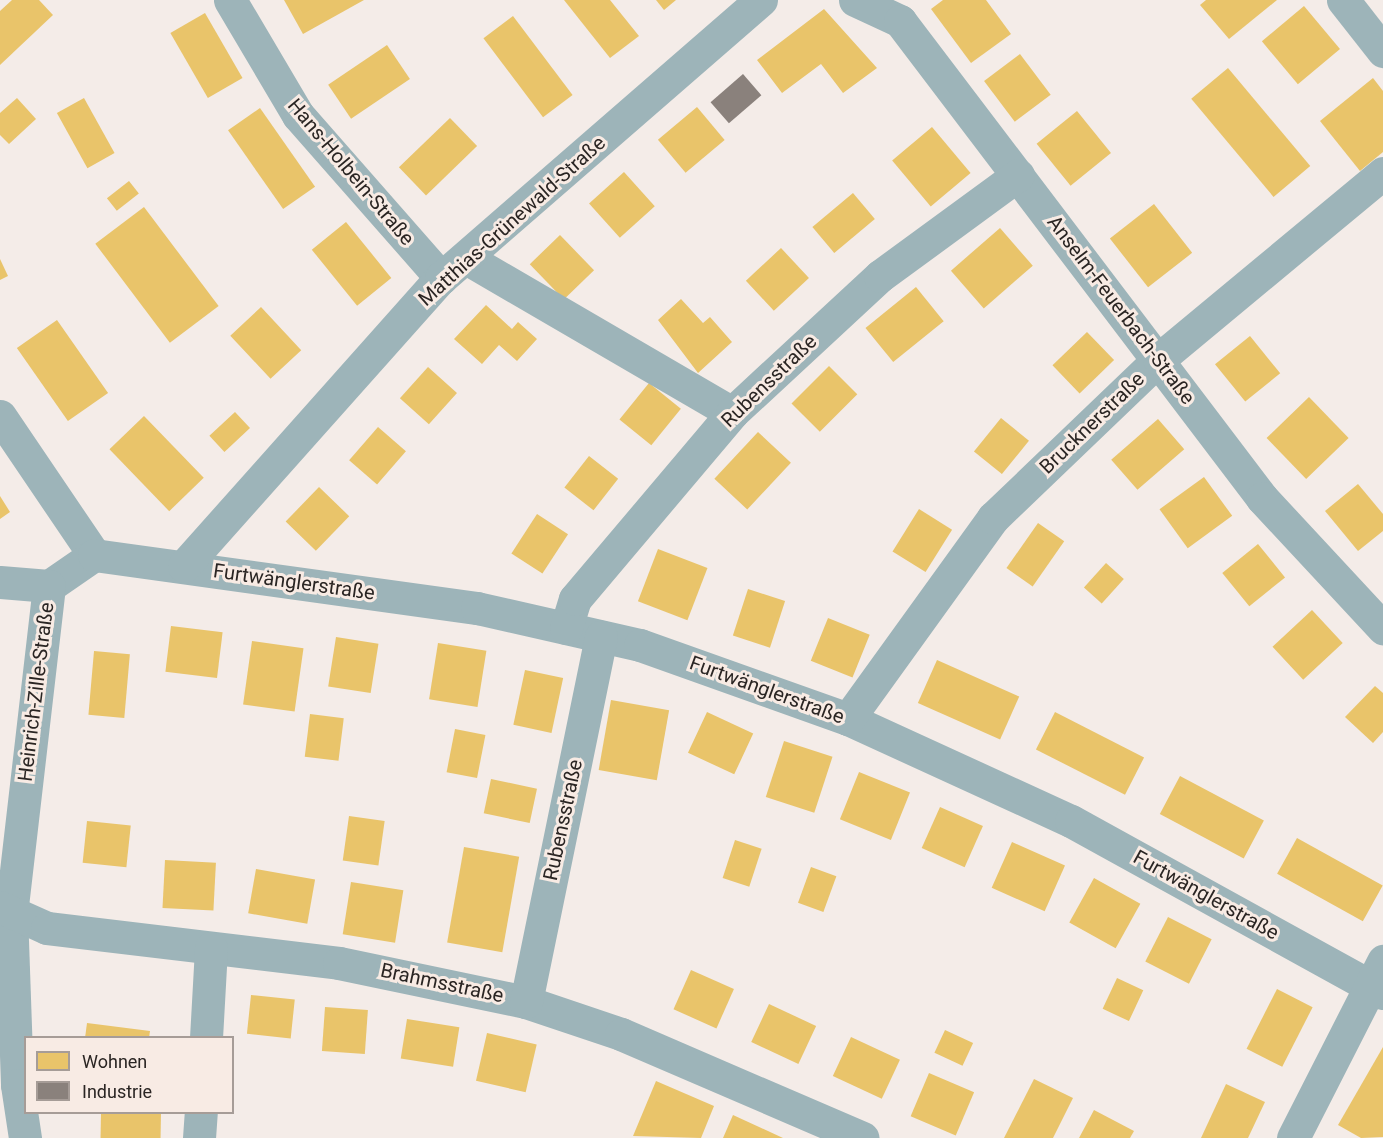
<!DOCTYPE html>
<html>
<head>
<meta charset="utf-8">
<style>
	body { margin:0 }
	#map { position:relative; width:1383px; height:1138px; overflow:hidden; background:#f4ece8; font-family:Roboto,sans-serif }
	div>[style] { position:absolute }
	.homes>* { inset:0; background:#e9c46a; transform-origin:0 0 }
	.industry>* { inset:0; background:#8a817c; transform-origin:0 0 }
	.minor>* { height:33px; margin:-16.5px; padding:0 16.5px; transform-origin:16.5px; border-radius:16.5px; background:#9db4b9 }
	span { translate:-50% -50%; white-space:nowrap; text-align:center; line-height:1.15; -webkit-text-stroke:6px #f8ebe4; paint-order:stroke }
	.street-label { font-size:20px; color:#2a2523 }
	.legend { position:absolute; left:24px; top:1036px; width:210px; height:78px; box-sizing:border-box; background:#f8ebe4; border:2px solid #a69c97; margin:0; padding:8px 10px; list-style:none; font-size:18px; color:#2a2523 }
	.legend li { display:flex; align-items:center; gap:12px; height:30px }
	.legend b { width:30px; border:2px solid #a69c97 }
</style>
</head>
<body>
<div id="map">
	<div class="homes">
		<i style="clip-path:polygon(12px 0,39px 0,53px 15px,0 65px,0 11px)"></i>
		<i style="clip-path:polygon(284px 0,364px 0,303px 34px)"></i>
		<i style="clip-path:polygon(564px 0,610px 0,639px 36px,610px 58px)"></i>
		<i style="clip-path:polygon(656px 0,676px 0,664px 10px)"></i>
		<i style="clip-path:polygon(943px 0,986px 0,1011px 34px,971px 63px,931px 9px)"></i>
		<i style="clip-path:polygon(1206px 0,1277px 0,1229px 39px,1200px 5px)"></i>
		<i style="left:1304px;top:6px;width:56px;height:55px;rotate:50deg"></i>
		<i style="clip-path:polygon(824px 9px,877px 68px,843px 93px,821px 64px,782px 93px,757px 60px)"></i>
		<i style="left:205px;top:13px;width:75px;height:40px;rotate:60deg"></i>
		<i style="left:513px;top:16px;width:99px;height:37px;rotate:53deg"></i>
		<i style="left:387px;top:45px;width:41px;height:71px;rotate:56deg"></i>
		<i style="left:1020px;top:54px;width:51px;height:45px;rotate:53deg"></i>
		<i style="left:1228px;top:68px;width:128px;height:48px;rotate:50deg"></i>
		<i style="clip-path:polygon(1373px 78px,1383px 91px,1383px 152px,1360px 171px,1320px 121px)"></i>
		<i style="clip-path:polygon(17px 98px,36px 119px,9px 144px,0 135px,0 113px)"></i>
		<i style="left:84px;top:98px;width:63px;height:31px;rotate:61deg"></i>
		<i style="left:697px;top:107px;width:43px;height:51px;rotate:50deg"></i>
		<i style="left:260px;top:108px;width:96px;height:39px;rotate:55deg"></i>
		<i style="left:1077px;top:111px;width:54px;height:52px;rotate:51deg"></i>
		<i style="left:450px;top:118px;width:39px;height:71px;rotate:46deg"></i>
		<i style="left:932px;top:127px;width:60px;height:52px;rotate:50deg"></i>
		<i style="left:624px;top:172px;width:46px;height:47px;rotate:48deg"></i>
		<i style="left:129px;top:181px;width:16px;height:28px;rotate:52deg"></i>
		<i style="left:853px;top:193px;width:34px;height:53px;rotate:50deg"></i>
		<i style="left:1154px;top:204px;width:62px;height:56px;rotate:52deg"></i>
		<i style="left:144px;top:207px;width:124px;height:61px;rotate:53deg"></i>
		<i style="left:346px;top:222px;width:72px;height:44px;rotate:51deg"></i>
		<i style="left:1000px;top:228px;width:50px;height:65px;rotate:49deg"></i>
		<i style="left:560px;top:235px;width:49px;height:42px;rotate:46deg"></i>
		<i style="left:781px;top:248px;width:41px;height:48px;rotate:47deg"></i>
		<i style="clip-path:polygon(0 259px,8px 276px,0 280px)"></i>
		<i style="left:916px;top:287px;width:44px;height:65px;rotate:51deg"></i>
		<i style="clip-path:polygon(681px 299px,703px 323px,710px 317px,732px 342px,698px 373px,658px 320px)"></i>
		<i style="clip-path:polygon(486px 305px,512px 329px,518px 322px,537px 339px,517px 361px,499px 345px,482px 364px,454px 339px)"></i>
		<i style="left:261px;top:307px;width:59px;height:42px;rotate:47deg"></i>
		<i style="left:57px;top:320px;width:89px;height:49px;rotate:55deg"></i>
		<i style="left:1087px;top:332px;width:39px;height:48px;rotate:46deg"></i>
		<i style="left:1250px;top:336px;width:48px;height:45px;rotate:51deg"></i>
		<i style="left:829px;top:366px;width:40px;height:53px;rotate:45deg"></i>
		<i style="left:428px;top:367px;width:39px;height:42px;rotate:42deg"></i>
		<i style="left:649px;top:383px;width:41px;height:47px;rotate:39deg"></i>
		<i style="left:1309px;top:397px;width:57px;height:59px;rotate:46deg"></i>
		<i style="left:235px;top:412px;width:22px;height:35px;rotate:47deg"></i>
		<i style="left:144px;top:416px;width:86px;height:48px;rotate:46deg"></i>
		<i style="left:1001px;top:418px;width:36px;height:43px;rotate:39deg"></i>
		<i style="left:1158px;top:419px;width:40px;height:62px;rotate:49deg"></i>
		<i style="left:378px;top:427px;width:37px;height:44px;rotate:41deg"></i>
		<i style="left:758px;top:432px;width:45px;height:64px;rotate:43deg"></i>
		<i style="left:589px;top:456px;width:37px;height:40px;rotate:38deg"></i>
		<i style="left:1204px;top:477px;width:48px;height:55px;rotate:54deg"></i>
		<i style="clip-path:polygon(1358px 484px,1383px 514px,1383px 531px,1358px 551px,1325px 511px)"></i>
		<i style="left:319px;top:487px;width:42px;height:48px;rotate:44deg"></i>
		<i style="clip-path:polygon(0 496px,10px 512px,0 519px)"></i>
		<i style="left:919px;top:509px;width:39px;height:50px;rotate:32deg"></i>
		<i style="left:537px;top:514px;width:37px;height:47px;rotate:33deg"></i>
		<i style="left:1038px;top:523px;width:32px;height:55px;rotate:35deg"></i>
		<i style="left:1258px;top:544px;width:43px;height:46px;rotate:51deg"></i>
		<i style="left:658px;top:549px;width:53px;height:56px;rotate:21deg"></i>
		<i style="left:1106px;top:563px;width:24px;height:33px;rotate:42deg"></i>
		<i style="left:748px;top:589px;width:39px;height:49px;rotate:18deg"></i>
		<i style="left:1312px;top:610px;width:45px;height:54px;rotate:47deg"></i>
		<i style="left:828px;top:618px;width:45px;height:46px;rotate:22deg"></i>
		<i style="left:171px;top:626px;width:52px;height:46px;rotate:7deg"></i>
		<i style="left:336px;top:637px;width:43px;height:50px;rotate:9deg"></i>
		<i style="left:252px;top:641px;width:52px;height:64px;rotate:8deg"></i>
		<i style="left:438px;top:643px;width:49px;height:57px;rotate:9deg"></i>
		<i style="left:94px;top:651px;width:36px;height:64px;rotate:5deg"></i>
		<i style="left:937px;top:660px;width:90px;height:47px;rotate:24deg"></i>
		<i style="left:525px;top:670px;width:39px;height:56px;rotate:12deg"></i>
		<i style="clip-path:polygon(1375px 686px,1383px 693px,1383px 732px,1373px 743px,1345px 717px)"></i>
		<i style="left:611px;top:700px;width:59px;height:71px;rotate:10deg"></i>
		<i style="left:707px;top:712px;width:51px;height:45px;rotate:25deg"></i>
		<i style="left:1055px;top:712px;width:100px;height:42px;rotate:27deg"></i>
		<i style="left:310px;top:714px;width:34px;height:43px;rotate:7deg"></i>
		<i style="left:455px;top:729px;width:31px;height:44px;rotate:11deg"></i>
		<i style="left:784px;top:741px;width:51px;height:59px;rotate:18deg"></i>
		<i style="left:859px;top:772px;width:55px;height:51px;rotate:22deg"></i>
		<i style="left:1180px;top:776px;width:95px;height:43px;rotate:28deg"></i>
		<i style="left:491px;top:779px;width:47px;height:35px;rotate:12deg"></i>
		<i style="left:940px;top:807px;width:47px;height:45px;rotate:24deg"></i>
		<i style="left:349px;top:816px;width:36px;height:45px;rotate:8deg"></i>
		<i style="left:87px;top:821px;width:44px;height:42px;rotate:6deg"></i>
		<i style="left:1297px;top:838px;width:98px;height:41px;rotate:29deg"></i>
		<i style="left:735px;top:840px;width:28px;height:40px;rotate:18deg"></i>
		<i style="left:1012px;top:842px;width:58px;height:50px;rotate:24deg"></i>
		<i style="left:464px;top:847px;width:56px;height:97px;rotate:10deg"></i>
		<i style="left:165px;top:860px;width:51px;height:48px;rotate:3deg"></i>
		<i style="left:811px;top:867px;width:27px;height:38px;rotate:20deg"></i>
		<i style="left:256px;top:869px;width:60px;height:45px;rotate:10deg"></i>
		<i style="left:1094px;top:878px;width:53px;height:51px;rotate:29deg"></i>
		<i style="left:351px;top:882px;width:53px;height:53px;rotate:9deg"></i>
		<i style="left:1168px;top:917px;width:49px;height:50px;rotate:27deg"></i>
		<i style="left:691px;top:970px;width:47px;height:43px;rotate:24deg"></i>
		<i style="left:1117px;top:978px;width:29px;height:34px;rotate:25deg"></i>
		<i style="left:1277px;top:989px;width:40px;height:67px;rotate:27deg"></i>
		<i style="left:251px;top:995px;width:44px;height:39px;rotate:6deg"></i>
		<i style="left:769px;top:1004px;width:52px;height:42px;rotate:25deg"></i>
		<i style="left:325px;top:1007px;width:43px;height:44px;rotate:4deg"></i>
		<i style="left:407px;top:1019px;width:53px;height:40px;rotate:9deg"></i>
		<i style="clip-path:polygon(87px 1023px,150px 1031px,149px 1038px,85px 1038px)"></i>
		<i style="left:945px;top:1030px;width:31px;height:25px;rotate:25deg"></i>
		<i style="left:487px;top:1033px;width:51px;height:49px;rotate:13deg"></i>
		<i style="left:851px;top:1037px;width:54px;height:43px;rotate:25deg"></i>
		<i style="clip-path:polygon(1383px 1047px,1383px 1137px,1361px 1138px,1338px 1125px)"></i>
		<i style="left:929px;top:1073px;width:49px;height:47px;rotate:23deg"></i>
		<i style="clip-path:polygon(1034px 1079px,1073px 1098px,1053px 1138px,1004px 1138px)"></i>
		<i style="clip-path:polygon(656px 1081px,714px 1106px,701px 1138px,633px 1136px)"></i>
		<i style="clip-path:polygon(1226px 1084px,1265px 1102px,1248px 1138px,1201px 1138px)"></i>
		<i style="clip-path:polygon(1094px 1110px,1134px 1131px,1130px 1138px,1079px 1138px)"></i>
		<i style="left:101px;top:1112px;width:60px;height:26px;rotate:1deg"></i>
		<i style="clip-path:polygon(733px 1115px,783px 1138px,723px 1138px)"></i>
	</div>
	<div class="industry">
		<i style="left:743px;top:74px;width:28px;height:43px;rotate:49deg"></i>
	</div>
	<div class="minor">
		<i style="left:230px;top:0;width:134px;rotate:59.4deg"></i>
		<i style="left:298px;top:115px;width:217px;rotate:48.7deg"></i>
		<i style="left:855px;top:0;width:50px;rotate:25deg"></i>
		<i style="left:900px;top:21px;width:599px;rotate:52.8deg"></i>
		<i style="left:1262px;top:498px;width:178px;rotate:47.1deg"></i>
		<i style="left:1343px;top:0;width:65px;rotate:51.9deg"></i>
		<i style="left:466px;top:258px;width:308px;rotate:30.2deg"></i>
		<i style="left:0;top:416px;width:168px;rotate:55.9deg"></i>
		<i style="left:94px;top:555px;width:55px;rotate:145.4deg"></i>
		<i style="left:49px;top:586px;width:328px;rotate:96.6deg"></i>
		<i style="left:11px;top:912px;width:173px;rotate:88deg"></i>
		<i style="left:17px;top:1085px;width:54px;rotate:81.4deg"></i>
		<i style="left:94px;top:555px;width:387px;rotate:7.9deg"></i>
		<i style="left:477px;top:608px;width:167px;rotate:12.8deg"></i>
		<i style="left:640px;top:645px;width:221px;rotate:19.6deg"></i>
		<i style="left:848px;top:719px;width:245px;rotate:24.6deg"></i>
		<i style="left:1071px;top:821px;width:356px;rotate:28.9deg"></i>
		<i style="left:184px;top:566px;width:386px;rotate:-48.3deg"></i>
		<i style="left:441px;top:278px;width:424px;rotate:-41deg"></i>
		<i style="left:0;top:582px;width:49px;rotate:4.7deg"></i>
		<i style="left:566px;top:628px;width:30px;rotate:-73deg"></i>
		<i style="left:575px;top:599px;width:243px;rotate:-49.8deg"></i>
		<i style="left:732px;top:413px;width:202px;rotate:-42.8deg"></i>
		<i style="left:880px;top:276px;width:171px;rotate:-36.2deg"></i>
		<i style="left:848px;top:719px;width:248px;rotate:-54.2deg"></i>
		<i style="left:993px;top:518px;width:230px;rotate:-43.8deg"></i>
		<i style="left:1159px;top:359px;width:291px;rotate:-39.7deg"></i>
		<i style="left:0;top:907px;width:51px;rotate:24.1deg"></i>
		<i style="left:47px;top:928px;width:294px;rotate:6.8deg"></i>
		<i style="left:339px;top:963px;width:191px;rotate:11.8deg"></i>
		<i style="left:526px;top:1002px;width:100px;rotate:18.6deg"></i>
		<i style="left:621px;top:1034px;width:263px;rotate:23.3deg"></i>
		<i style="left:526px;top:1002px;width:373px;rotate:-78.4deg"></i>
		<i style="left:206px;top:1038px;width:90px;rotate:-86.8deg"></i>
		<i style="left:199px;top:1138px;width:26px;rotate:-86deg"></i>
		<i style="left:1293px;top:1138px;width:199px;rotate:-63deg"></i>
	</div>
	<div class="street-label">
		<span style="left:351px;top:172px;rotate:50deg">Hans-Holbein-Straße</span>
		<span style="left:512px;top:221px;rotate:-42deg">Matthias-Grünewald-Straße</span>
		<span style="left:1121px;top:310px;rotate:53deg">Anselm-Feuerbach-Straße</span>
		<span style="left:769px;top:381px;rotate:-44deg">Rubensstraße</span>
		<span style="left:1092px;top:423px;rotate:-44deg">Brucknerstraße</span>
		<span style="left:294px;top:582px;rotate:8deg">Furtwänglerstraße</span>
		<span style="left:767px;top:690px;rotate:20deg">Furtwänglerstraße</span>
		<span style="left:36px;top:692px;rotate:-83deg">Heinrich-Zille-Straße</span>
		<span style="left:563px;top:820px;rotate:-78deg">Rubensstraße</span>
		<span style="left:1206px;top:895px;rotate:29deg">Furtwänglerstraße</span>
		<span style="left:442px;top:983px;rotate:12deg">Brahmsstraße</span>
	</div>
	<ul class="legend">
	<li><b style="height:16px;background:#e9c46a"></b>Wohnen</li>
	<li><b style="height:16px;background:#8a817c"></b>Industrie</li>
	</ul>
</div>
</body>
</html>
